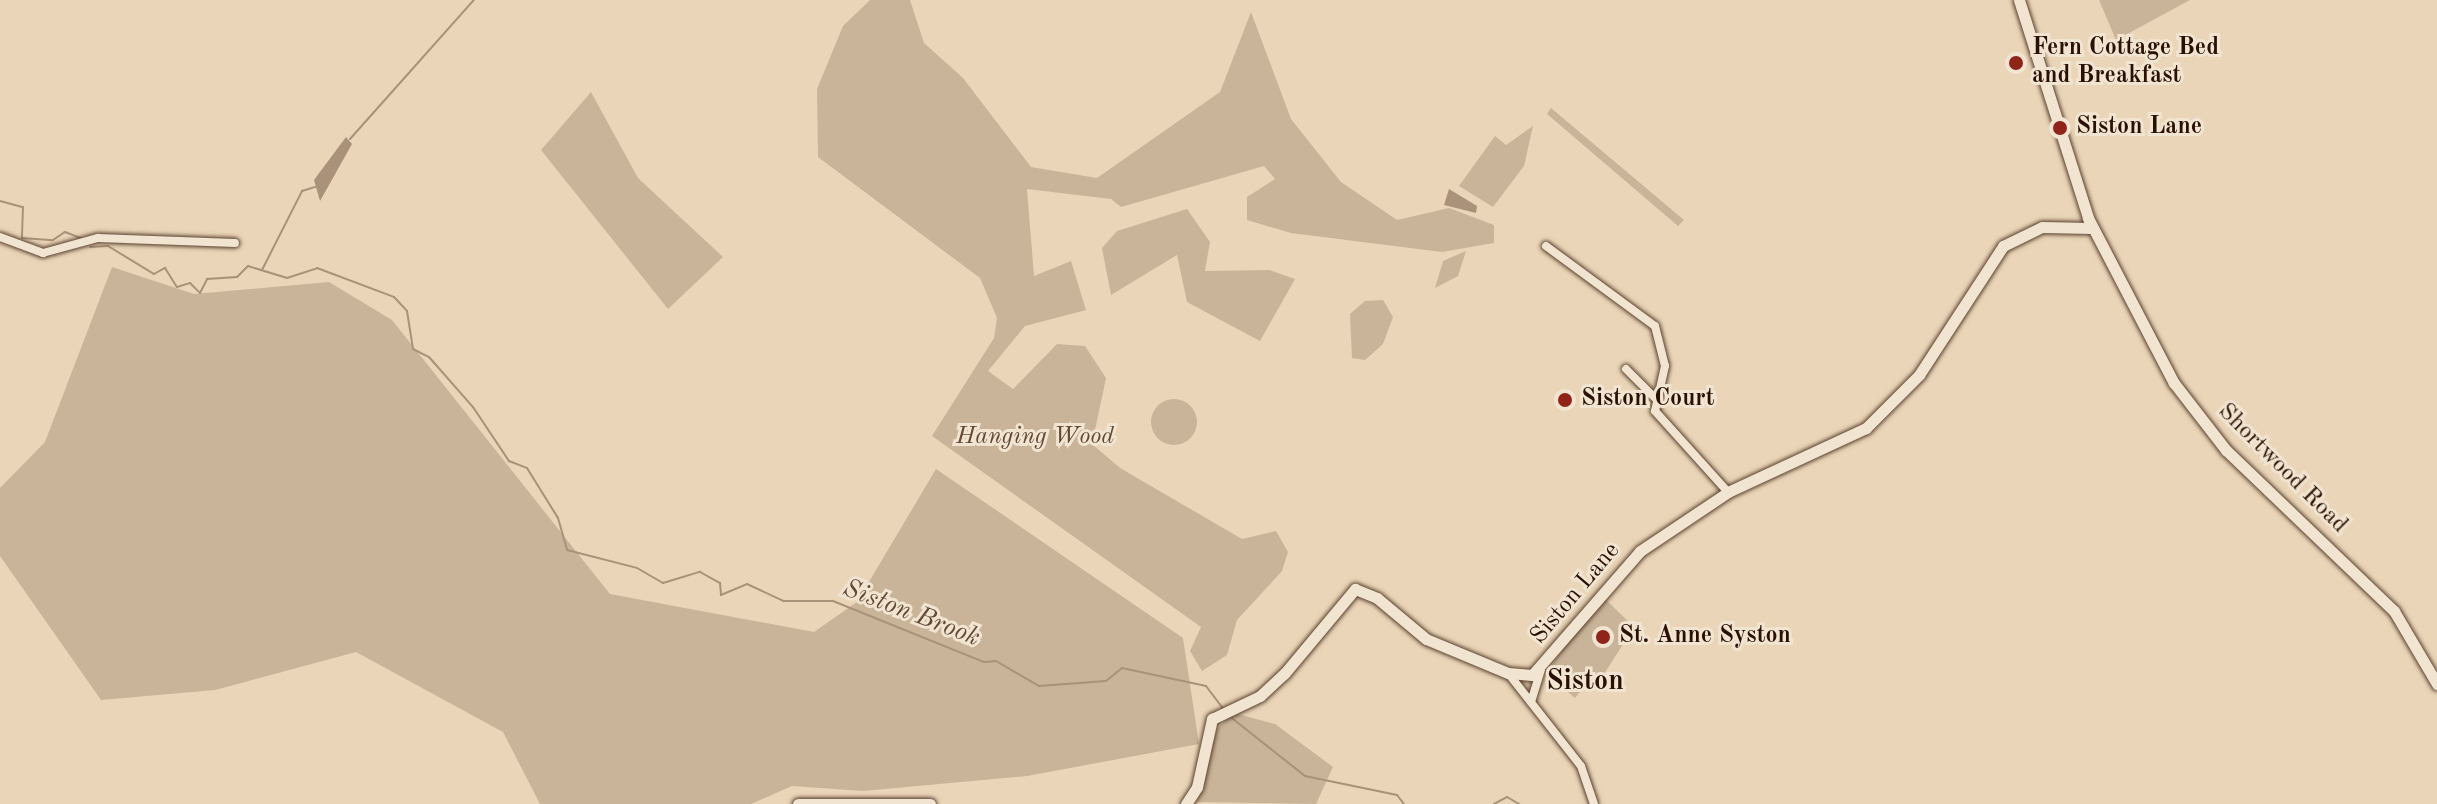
<!DOCTYPE html>
<html>
<head>
<meta charset="utf-8">
<style>
	body { margin:0 }
	#map { position:relative; width:2437px; height:804px; overflow:hidden; background:#ead5b8; font-family:"Old Standard TT",serif }
	div>[style] { position:absolute }
	.green>* { inset:0; background:#c9b499 }
	.round { border-radius:50% }
	.water>* { inset:0; background:#a99279 }
	.stream>* { height:2px; margin:-1px; padding:0 1px; transform-origin:1px; border-radius:1px; background:#a99279 }
	.roads { filter:drop-shadow(0 0 2px #5a412e) drop-shadow(0 0 2px #5a412e) }
	.street>* { height:8px; margin:-4px; padding:0 4px; transform-origin:4px; border-radius:4px; background:#f1e4d1 }
	.secondary>* { height:11px; margin:-5.5px; padding:0 5.5px; transform-origin:5.5px; border-radius:5.5px; background:#f1e4d1 }
	.dots>* { width:22px; height:22px; translate:-50% -50%; box-sizing:border-box; border:4px solid #f1e4d1; border-radius:50% }
	span { translate:-50% -50%; white-space:nowrap; text-align:center; line-height:1.15; -webkit-text-stroke:6px #f1e4d1; paint-order:stroke }
	.poi-label { font-size:24px; color:#2a1000; font-weight:700 }
	.left { translate:0 -50%; text-align:left }
	.park-label { font-size:24px; color:#624936; font-style:italic }
	.street-label { font-size:24px; color:#2a1000 }
	.water-label { font-size:26px; color:#634a36; font-style:italic }
	.quarter-label { font-size:28px; color:#2a1000; font-weight:700 }
</style>
</head>
<body>
<div id="map">
	<div class="green">
		<i style="clip-path:polygon(870px 0,910px 0,924px 43px,963px 78px,1031px 167px,1097px 178px,1220px 92px,1251px 12px,1291px 119px,1341px 182px,1397px 220px,1449px 208px,1494px 225px,1494px 243px,1442px 252px,1291px 233px,1247px 220px,1247px 197px,1275px 179px,1264px 166px,1121px 207px,1111px 199px,1027px 189px,1034px 276px,1071px 261px,1086px 310px,1025px 326px,988px 371px,1013px 389px,1057px 344px,1085px 346px,1106px 378px,1092px 444px,1120px 468px,1242px 539px,1276px 531px,1288px 552px,1282px 571px,1237px 620px,1227px 655px,1202px 671px,1190px 651px,1201px 627px,932px 436px,994px 338px,997px 318px,980px 278px,818px 157px,817px 89px,843px 26px)"></i>
		<i style="clip-path:polygon(2099px 0,2190px 0,2116px 40px)"></i>
		<i style="clip-path:polygon(591px 92px,638px 178px,723px 257px,668px 309px,541px 150px)"></i>
		<i style="clip-path:polygon(1551px 108px,1684px 220px,1678px 226px,1547px 114px)"></i>
		<i style="clip-path:polygon(1533px 126px,1524px 166px,1493px 207px,1459px 186px,1495px 136px,1506px 145px)"></i>
		<i style="clip-path:polygon(1187px 209px,1210px 242px,1205px 271px,1269px 270px,1295px 279px,1260px 341px,1187px 302px,1177px 255px,1111px 295px,1102px 248px,1117px 231px)"></i>
		<i style="clip-path:polygon(1466px 251px,1458px 276px,1435px 288px,1443px 261px)"></i>
		<i style="clip-path:polygon(112px 267px,194px 294px,329px 282px,392px 320px,610px 594px,814px 632px,857px 602px,936px 469px,1183px 638px,1199px 744px,1027px 776px,863px 791px,792px 786px,751px 804px,540px 804px,503px 732px,356px 652px,215px 690px,101px 700px,0 556px,0 488px,45px 442px)"></i>
		<i style="clip-path:polygon(1383px 300px,1393px 317px,1383px 344px,1365px 360px,1352px 358px,1350px 314px,1365px 301px)"></i>
		<i class="round" style="left:1151px;top:399px;width:46px;height:46px"></i>
		<i style="clip-path:polygon(1602px 596px,1634px 627px,1597px 685px,1588px 682px,1575px 698px,1546px 673px)"></i>
		<i style="clip-path:polygon(1234px 713px,1275px 724px,1333px 767px,1316px 804px,1197px 802px,1217px 729px)"></i>
	</div>
	<div class="water">
		<i style="clip-path:polygon(346px 137px,352px 144px,320px 201px,314px 180px)"></i>
		<i style="clip-path:polygon(1449px 189px,1477px 206px,1476px 213px,1444px 205px)"></i>
	</div>
	<div class="stream">
		<i style="left:350px;top:139px;width:186px;rotate:-48.3deg"></i>
		<i style="left:0;top:201px;width:24px;rotate:15deg"></i>
		<i style="left:23px;top:207px;width:31px;rotate:92deg"></i>
		<i style="left:22px;top:238px;width:31px;rotate:4deg"></i>
		<i style="left:53px;top:240px;width:14px;rotate:-34deg"></i>
		<i style="left:65px;top:232px;width:17px;rotate:21deg"></i>
		<i style="left:90px;top:247px;width:18px;rotate:-3deg"></i>
		<i style="left:108px;top:246px;width:54px;rotate:31.3deg"></i>
		<i style="left:154px;top:274px;width:13px;rotate:-29deg"></i>
		<i style="left:165px;top:268px;width:22px;rotate:58deg"></i>
		<i style="left:177px;top:287px;width:14px;rotate:-17deg"></i>
		<i style="left:190px;top:283px;width:14px;rotate:45deg"></i>
		<i style="left:200px;top:293px;width:16px;rotate:-63deg"></i>
		<i style="left:207px;top:279px;width:30px;rotate:-4deg"></i>
		<i style="left:237px;top:277px;width:16px;rotate:-45deg"></i>
		<i style="left:248px;top:266px;width:41px;rotate:17.1deg"></i>
		<i style="left:287px;top:278px;width:32px;rotate:-18deg"></i>
		<i style="left:317px;top:268px;width:82px;rotate:20.6deg"></i>
		<i style="left:394px;top:297px;width:19px;rotate:47deg"></i>
		<i style="left:407px;top:311px;width:38px;rotate:81deg"></i>
		<i style="left:413px;top:349px;width:18px;rotate:27deg"></i>
		<i style="left:429px;top:357px;width:67px;rotate:48.7deg"></i>
		<i style="left:473px;top:407px;width:65px;rotate:56.3deg"></i>
		<i style="left:509px;top:461px;width:19px;rotate:21deg"></i>
		<i style="left:527px;top:468px;width:59px;rotate:58.2deg"></i>
		<i style="left:558px;top:518px;width:33px;rotate:74deg"></i>
		<i style="left:567px;top:550px;width:72px;rotate:14.4deg"></i>
		<i style="left:637px;top:568px;width:30px;rotate:30deg"></i>
		<i style="left:663px;top:583px;width:39px;rotate:-17deg"></i>
		<i style="left:700px;top:572px;width:23px;rotate:29deg"></i>
		<i style="left:720px;top:583px;width:12px;rotate:85deg"></i>
		<i style="left:721px;top:595px;width:28px;rotate:-23deg"></i>
		<i style="left:747px;top:584px;width:40px;rotate:25deg"></i>
		<i style="left:783px;top:601px;width:50px"></i>
		<i style="left:833px;top:601px;width:163px;rotate:22deg"></i>
		<i style="left:984px;top:662px;width:12px;rotate:-5deg"></i>
		<i style="left:996px;top:661px;width:50px;rotate:30.2deg"></i>
		<i style="left:1039px;top:686px;width:67px;rotate:-4.3deg"></i>
		<i style="left:1106px;top:681px;width:21px;rotate:-39deg"></i>
		<i style="left:1122px;top:668px;width:86px;rotate:12.1deg"></i>
		<i style="left:1206px;top:686px;width:30px;rotate:53deg"></i>
		<i style="left:262px;top:270px;width:89px;rotate:-63.1deg"></i>
		<i style="left:302px;top:191px;width:14px;rotate:-17deg"></i>
		<i style="left:1228px;top:715px;width:98px;rotate:38.4deg"></i>
		<i style="left:1305px;top:776px;width:94px;rotate:11.7deg"></i>
		<i style="left:1397px;top:795px;width:11px;rotate:52deg"></i>
		<i style="left:1494px;top:804px;width:15px;rotate:-28deg"></i>
		<i style="left:1507px;top:797px;width:14px;rotate:30deg"></i>
	</div>
	<div class="roads">
		<div class="street">
			<i style="left:0;top:237px;width:46px;rotate:20.4deg"></i>
			<i style="left:43px;top:253px;width:57px;rotate:-15.3deg"></i>
			<i style="left:98px;top:238px;width:137px;rotate:2.1deg"></i>
			<i style="left:1546px;top:246px;width:135px;rotate:36.3deg"></i>
			<i style="left:1655px;top:326px;width:41px;rotate:76deg"></i>
			<i style="left:1665px;top:366px;width:46px;rotate:102.5deg"></i>
			<i style="left:1655px;top:411px;width:109px;rotate:48deg"></i>
			<i style="left:1626px;top:369px;width:41px;rotate:45deg"></i>
			<i style="left:1508px;top:673px;width:118px;rotate:51.9deg"></i>
			<i style="left:1581px;top:766px;width:40px;rotate:71.1deg"></i>
			<i style="left:1531px;top:702px;width:34px;rotate:-73deg"></i>
		</div>
		<div class="secondary">
			<i style="left:2019px;top:0;width:229px;rotate:72.4deg"></i>
			<i style="left:2088px;top:218px;width:186px;rotate:62.5deg"></i>
			<i style="left:2174px;top:383px;width:85px;rotate:52.2deg"></i>
			<i style="left:2226px;top:450px;width:233px;rotate:43.8deg"></i>
			<i style="left:2394px;top:611px;width:85px;rotate:59.5deg"></i>
			<i style="left:798px;top:804px;width:132px"></i>
			<i style="left:1186px;top:804px;width:20px;rotate:-57deg"></i>
			<i style="left:1197px;top:787px;width:70px;rotate:-77.6deg"></i>
			<i style="left:1212px;top:719px;width:53px;rotate:-25.6deg"></i>
			<i style="left:1260px;top:696px;width:33px;rotate:-43deg"></i>
			<i style="left:1284px;top:674px;width:111px;rotate:-50.1deg"></i>
			<i style="left:1355px;top:589px;width:24px;rotate:22deg"></i>
			<i style="left:1377px;top:598px;width:64px;rotate:39.9deg"></i>
			<i style="left:1426px;top:639px;width:89px;rotate:22.5deg"></i>
			<i style="left:1508px;top:673px;width:24px;rotate:5deg"></i>
			<i style="left:1532px;top:675px;width:164px;rotate:-48.9deg"></i>
			<i style="left:1640px;top:551px;width:106px;rotate:-33.8deg"></i>
			<i style="left:1728px;top:492px;width:152px;rotate:-24.9deg"></i>
			<i style="left:1866px;top:428px;width:75px;rotate:-45deg"></i>
			<i style="left:1919px;top:375px;width:154px;rotate:-56.9deg"></i>
			<i style="left:2003px;top:246px;width:43px;rotate:-26deg"></i>
			<i style="left:2042px;top:227px;width:50px;rotate:1.1deg"></i>
		</div>
	</div>
	<div class="dots">
		<i style="left:2016px;top:63px;background:#8f2418"></i>
		<i style="left:2060px;top:128px;background:#8f2418"></i>
		<i style="left:1565px;top:400px;background:#8f2418"></i>
		<i style="left:1603px;top:637px;background:#8f2418"></i>
	</div>
	<div class="poi-label">
		<span class="left" style="left:2032px;top:63px">Fern Cottage Bed<br>and Breakfast</span>
		<span class="left" style="left:2076px;top:128px">Siston Lane</span>
		<span class="left" style="left:1581px;top:400px">Siston Court</span>
		<span class="left" style="left:1619px;top:637px">St. Anne Syston</span>
	</div>
	<div class="park-label">
		<span style="left:1035px;top:438px">Hanging Wood</span>
	</div>
	<div class="street-label">
		<span style="left:2282px;top:469px;rotate:45deg">Shortwood Road</span>
		<span style="left:1576px;top:594px;rotate:-50deg">Siston Lane</span>
	</div>
	<div class="water-label">
		<span style="left:911px;top:614px;rotate:21deg">Siston Brook</span>
	</div>
	<div class="quarter-label">
		<span style="left:1585px;top:682px">Siston</span>
	</div>
</div>
</body>
</html>
